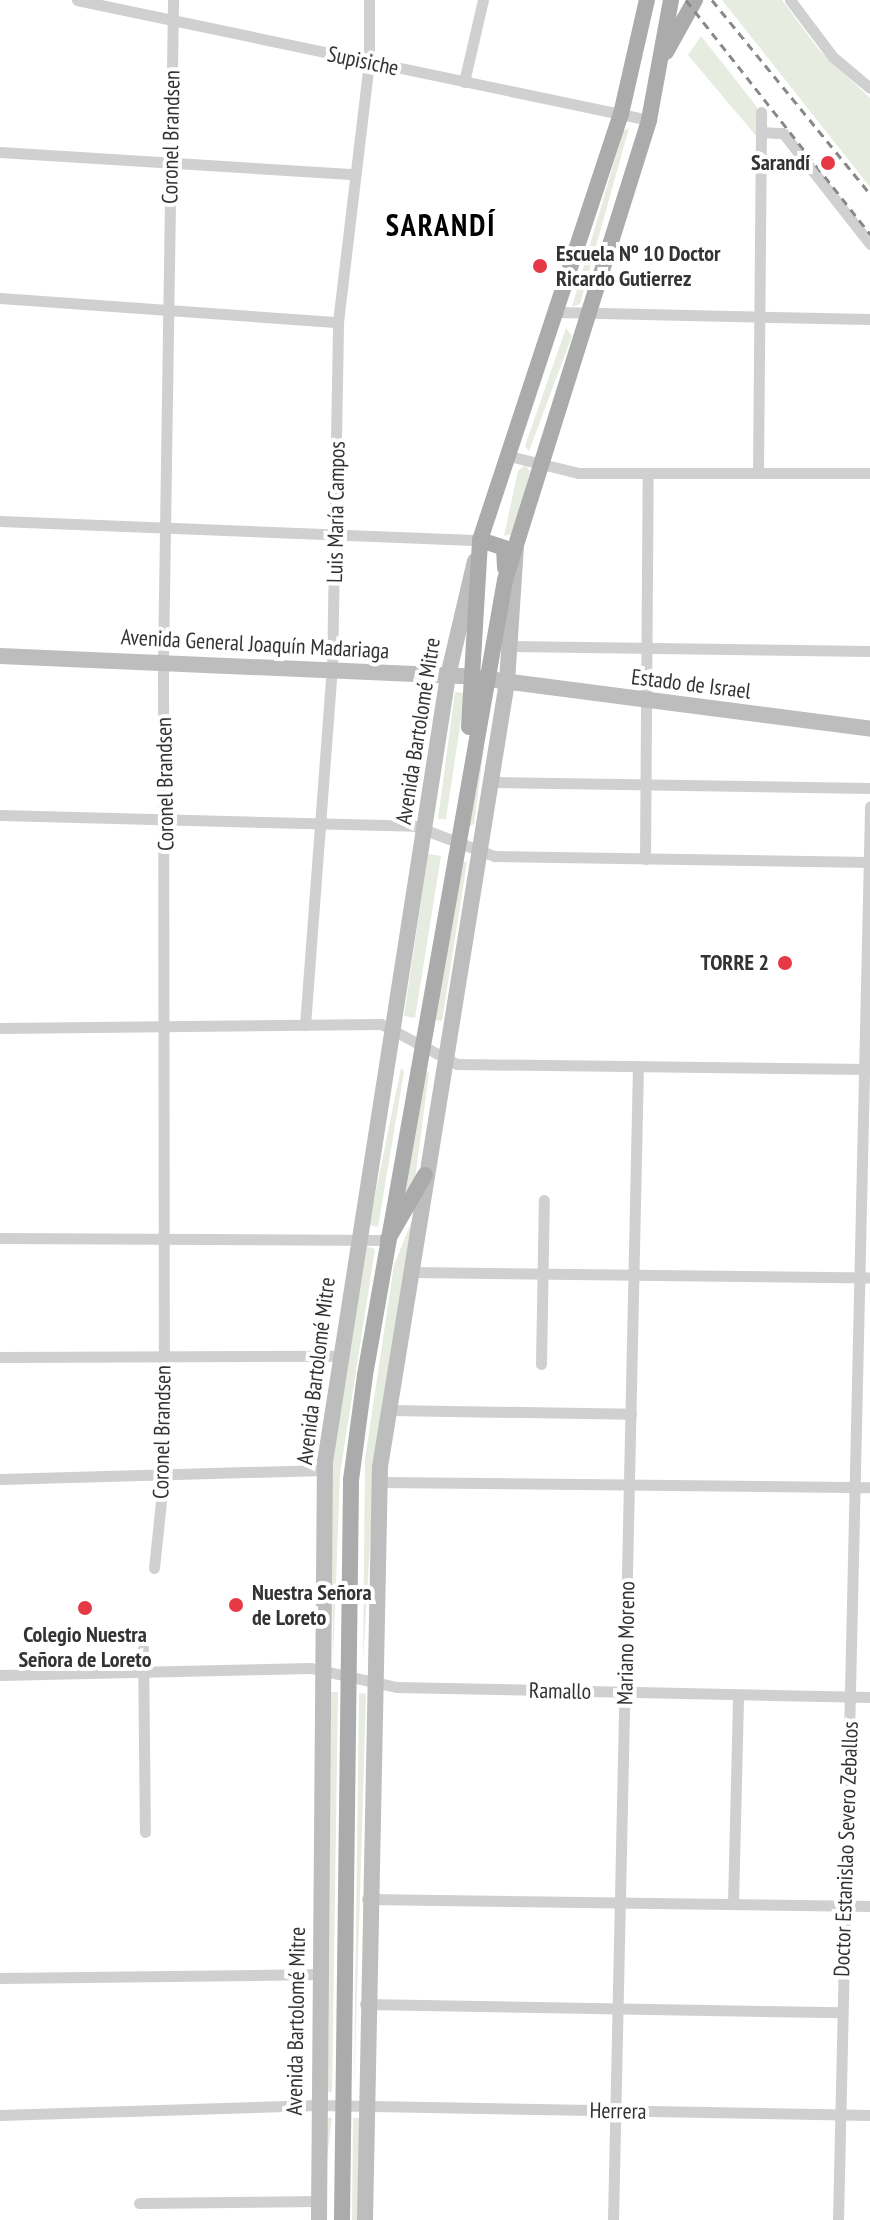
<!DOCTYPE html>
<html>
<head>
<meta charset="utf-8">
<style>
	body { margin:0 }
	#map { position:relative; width:870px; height:2220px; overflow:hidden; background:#fff; font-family:"PT Sans Narrow",sans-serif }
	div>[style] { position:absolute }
	.green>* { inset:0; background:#e6ecdf; transform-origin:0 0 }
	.street>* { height:11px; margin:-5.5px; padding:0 5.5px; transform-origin:5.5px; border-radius:5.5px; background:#d0d0d0 }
	.secondary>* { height:16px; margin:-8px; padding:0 8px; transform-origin:8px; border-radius:8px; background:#bdbdbd }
	.primary>* { height:16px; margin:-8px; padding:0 8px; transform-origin:8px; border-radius:8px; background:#ababab }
	.rail>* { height:3px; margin-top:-1.5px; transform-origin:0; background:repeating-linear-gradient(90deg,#888 0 8px,transparent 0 14px) }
	.dots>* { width:22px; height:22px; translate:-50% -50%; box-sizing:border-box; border:4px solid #fff; border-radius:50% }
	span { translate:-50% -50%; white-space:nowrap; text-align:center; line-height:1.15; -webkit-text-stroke:8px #fff; paint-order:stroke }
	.street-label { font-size:22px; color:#333 }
	.poi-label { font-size:22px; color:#333; font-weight:700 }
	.right { translate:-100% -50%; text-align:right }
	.left { translate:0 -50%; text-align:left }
	.district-label { font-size:30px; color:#000; font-weight:700; letter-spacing:2px }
</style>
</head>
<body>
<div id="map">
	<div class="green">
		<i style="clip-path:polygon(722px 0,782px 0,819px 50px,870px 98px,870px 187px)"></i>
		<i style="clip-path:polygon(701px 36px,757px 107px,757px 137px,688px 55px)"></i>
		<i style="clip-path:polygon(629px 128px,580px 304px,572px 307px,623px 131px)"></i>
		<i style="clip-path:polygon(566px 328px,572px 336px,529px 451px,525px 446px)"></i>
		<i style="clip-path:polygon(525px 465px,530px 471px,512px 534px,504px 536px,518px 471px)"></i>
		<i style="clip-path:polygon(455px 692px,465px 693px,446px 819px,438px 819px)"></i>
		<i style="clip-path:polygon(490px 700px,474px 824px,467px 828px)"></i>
		<i style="clip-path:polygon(428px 854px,441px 856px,415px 1018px,404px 1016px)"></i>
		<i style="clip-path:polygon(461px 861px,467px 862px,442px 1021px,435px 1020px)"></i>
		<i style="clip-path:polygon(401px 1068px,404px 1072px,378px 1227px,369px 1225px)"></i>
		<i style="clip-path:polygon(429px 1072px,413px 1195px,399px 1221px,425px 1073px)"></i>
		<i style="clip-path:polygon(414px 1216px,371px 1528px,363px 1661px,365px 1459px,394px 1265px)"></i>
		<i style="clip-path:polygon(362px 1245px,375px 1249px,340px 1474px,333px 1661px,331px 1472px)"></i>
		<i style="clip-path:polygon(328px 1692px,338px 1692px,332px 2092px,324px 2093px)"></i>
		<i style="clip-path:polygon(359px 1693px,366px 1694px,354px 2093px)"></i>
		<i style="left:324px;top:2117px;width:8px;height:103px;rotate:7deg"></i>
		<i style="clip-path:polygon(353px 2118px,359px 2118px,359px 2220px,352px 2220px)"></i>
	</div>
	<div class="street">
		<i style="left:77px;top:0;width:584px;rotate:11.85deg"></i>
		<i style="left:790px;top:0;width:71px;rotate:53deg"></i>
		<i style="left:833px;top:57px;width:48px;rotate:40deg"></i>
		<i style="left:464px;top:82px;width:84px;rotate:-77deg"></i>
		<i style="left:761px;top:132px;width:22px;rotate:3deg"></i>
		<i style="left:783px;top:133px;width:141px;rotate:51.9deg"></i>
		<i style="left:0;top:152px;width:355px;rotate:3.6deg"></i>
		<i style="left:0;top:298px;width:339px;rotate:4.1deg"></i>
		<i style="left:557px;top:312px;width:313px;rotate:1.3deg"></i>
		<i style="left:509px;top:456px;width:71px;rotate:13.8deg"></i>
		<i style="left:578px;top:473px;width:292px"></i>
		<i style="left:758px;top:472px;width:360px;rotate:-89.5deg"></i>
		<i style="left:0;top:521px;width:480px;rotate:2.3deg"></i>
		<i style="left:512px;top:646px;width:358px;rotate:0.8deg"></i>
		<i style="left:491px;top:782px;width:379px;rotate:0.9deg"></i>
		<i style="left:0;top:815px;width:415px;rotate:1.5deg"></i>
		<i style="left:415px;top:826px;width:85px;rotate:20.8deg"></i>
		<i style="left:494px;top:856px;width:376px;rotate:0.9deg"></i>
		<i style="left:645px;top:859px;width:386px;rotate:-89.6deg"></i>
		<i style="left:305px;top:1025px;width:356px;rotate:-85.7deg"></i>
		<i style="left:332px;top:670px;width:348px;rotate:-89deg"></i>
		<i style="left:338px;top:322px;width:262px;rotate:-83.2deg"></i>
		<i style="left:369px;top:62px;width:62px;rotate:-90deg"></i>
		<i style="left:0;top:1028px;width:381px;rotate:-0.6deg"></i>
		<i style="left:381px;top:1024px;width:86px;rotate:27.8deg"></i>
		<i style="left:457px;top:1064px;width:412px;rotate:0.7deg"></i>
		<i style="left:0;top:1238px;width:387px;rotate:0.3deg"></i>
		<i style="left:411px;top:1272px;width:459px;rotate:0.7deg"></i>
		<i style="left:0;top:1357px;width:338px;rotate:-0.2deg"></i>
		<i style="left:541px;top:1364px;width:164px;rotate:-89deg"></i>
		<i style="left:389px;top:1410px;width:242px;rotate:0.9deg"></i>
		<i style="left:0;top:1479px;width:325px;rotate:-1.6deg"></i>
		<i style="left:379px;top:1482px;width:491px;rotate:0.6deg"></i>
		<i style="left:154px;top:1568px;width:96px;rotate:-84deg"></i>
		<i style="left:164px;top:1473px;width:812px;rotate:-90.07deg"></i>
		<i style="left:163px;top:661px;width:661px;rotate:-89.13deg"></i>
		<i style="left:143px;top:1648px;width:184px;rotate:89.4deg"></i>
		<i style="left:0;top:1675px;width:311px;rotate:-1.3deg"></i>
		<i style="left:311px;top:1668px;width:88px;rotate:12.5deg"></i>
		<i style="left:397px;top:1687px;width:473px;rotate:1.2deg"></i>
		<i style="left:367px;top:1899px;width:503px;rotate:0.8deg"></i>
		<i style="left:733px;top:1904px;width:208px;rotate:-88.6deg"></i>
		<i style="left:0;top:1978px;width:318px;rotate:-0.7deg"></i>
		<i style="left:365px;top:2004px;width:477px;rotate:1deg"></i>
		<i style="left:0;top:2115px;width:317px;rotate:-1.8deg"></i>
		<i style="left:317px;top:2105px;width:553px;rotate:1.04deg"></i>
		<i style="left:139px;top:2203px;width:180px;rotate:-0.6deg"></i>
		<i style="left:613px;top:2220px;width:1154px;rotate:-88.76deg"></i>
		<i style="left:838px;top:2220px;width:1414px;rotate:-88.7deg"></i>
	</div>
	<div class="secondary">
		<i style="left:0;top:656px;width:472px;rotate:2.5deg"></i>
		<i style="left:472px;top:677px;width:401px;rotate:7.4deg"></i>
		<i style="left:319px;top:2220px;width:758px;rotate:-89.55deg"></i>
		<i style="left:325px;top:1462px;width:796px;rotate:-81.11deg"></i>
		<i style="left:448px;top:676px;width:118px;rotate:-76.8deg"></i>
		<i style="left:365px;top:2220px;width:753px;rotate:-88.86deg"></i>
		<i style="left:380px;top:1467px;width:795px;rotate:-80.81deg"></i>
		<i style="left:507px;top:682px;width:134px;rotate:-86.2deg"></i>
	</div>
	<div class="primary">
		<i style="left:666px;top:52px;width:60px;rotate:-60.9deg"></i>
		<i style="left:480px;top:540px;width:25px;rotate:18deg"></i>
		<i style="left:504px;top:548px;width:20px;rotate:87deg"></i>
		<i style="left:469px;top:727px;width:187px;rotate:-86.6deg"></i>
		<i style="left:480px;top:540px;width:449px;rotate:-71.7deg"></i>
		<i style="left:621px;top:114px;width:117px;rotate:-77.2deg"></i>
		<i style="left:388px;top:1239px;width:74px;rotate:-60deg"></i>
		<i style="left:342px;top:2220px;width:740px;rotate:-89.3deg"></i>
		<i style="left:351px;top:1480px;width:106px;rotate:-82.4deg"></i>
		<i style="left:365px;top:1375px;width:807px;rotate:-80.01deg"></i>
		<i style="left:505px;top:580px;width:482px;rotate:-72.6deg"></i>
		<i style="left:649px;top:120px;width:122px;rotate:-79.6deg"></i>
	</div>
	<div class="rail">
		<i style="left:686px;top:0;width:298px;rotate:51.8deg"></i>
		<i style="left:712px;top:0;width:250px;rotate:50.8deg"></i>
	</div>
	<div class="dots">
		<i style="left:828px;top:163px;background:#e63946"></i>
		<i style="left:540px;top:266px;background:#e63946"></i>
		<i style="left:785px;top:963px;background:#e63946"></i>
		<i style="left:236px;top:1605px;background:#e63946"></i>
		<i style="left:85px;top:1608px;background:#e63946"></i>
	</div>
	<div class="street-label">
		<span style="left:363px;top:61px;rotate:12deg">Supisiche</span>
		<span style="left:171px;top:137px;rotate:-89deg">Coronel Brandsen</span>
		<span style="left:336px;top:512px;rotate:-89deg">Luis María Campos</span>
		<span style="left:255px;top:644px;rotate:3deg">Avenida General Joaquín Madariaga</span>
		<span style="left:691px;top:684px;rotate:7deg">Estado de Israel</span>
		<span style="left:418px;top:731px;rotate:-81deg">Avenida Bartolomé Mitre</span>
		<span style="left:165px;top:784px;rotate:-91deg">Coronel Brandsen</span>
		<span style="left:316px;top:1371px;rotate:-83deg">Avenida Bartolomé Mitre</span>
		<span style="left:162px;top:1432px;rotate:-89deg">Coronel Brandsen</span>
		<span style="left:626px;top:1643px;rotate:-89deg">Mariano Moreno</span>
		<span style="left:560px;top:1691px;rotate:1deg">Ramallo</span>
		<span style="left:846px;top:1849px;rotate:-88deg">Doctor Estanislao Severo Zeballos</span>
		<span style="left:296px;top:2021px;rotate:-89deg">Avenida Bartolomé Mitre</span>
		<span style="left:618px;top:2111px;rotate:1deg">Herrera</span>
	</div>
	<div class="poi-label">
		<span class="right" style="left:810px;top:163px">Sarandí</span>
		<span class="left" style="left:556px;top:266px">Escuela Nº 10 Doctor<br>Ricardo Gutierrez</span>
		<span class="right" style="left:769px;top:963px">TORRE 2</span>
		<span class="left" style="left:252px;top:1605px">Nuestra Señora<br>de Loreto</span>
		<span style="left:85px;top:1647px">Colegio Nuestra<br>Señora de Loreto</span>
	</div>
	<div class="district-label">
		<span style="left:441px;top:225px">SARANDÍ</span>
	</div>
</div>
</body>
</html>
